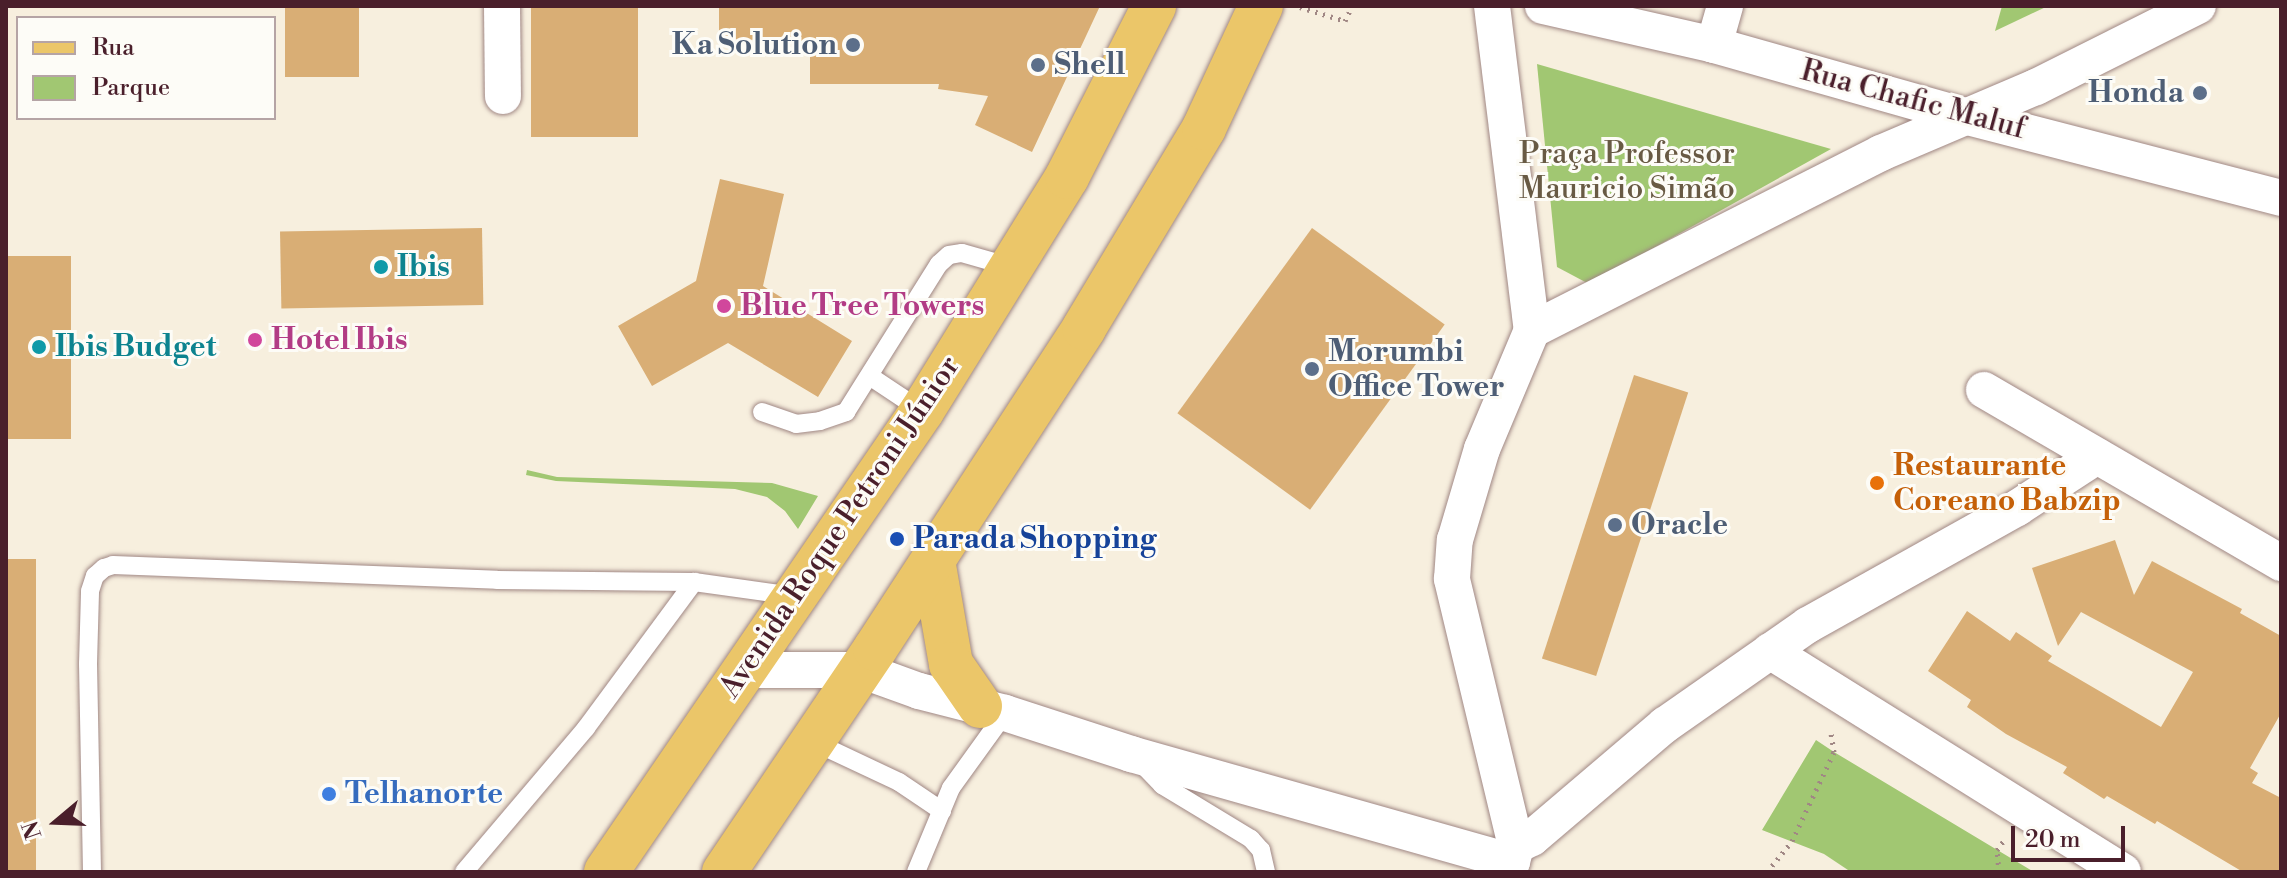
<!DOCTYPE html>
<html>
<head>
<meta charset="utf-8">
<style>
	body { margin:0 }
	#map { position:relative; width:2287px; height:878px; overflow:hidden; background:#f7efde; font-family:"Libre Bodoni",serif }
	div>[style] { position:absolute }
	.green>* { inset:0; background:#a1c772 }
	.building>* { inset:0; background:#d9ae75; transform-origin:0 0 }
	.path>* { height:5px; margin-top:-2.5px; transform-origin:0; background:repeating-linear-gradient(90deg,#a08784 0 2px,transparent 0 8px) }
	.roads { filter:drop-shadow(0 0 2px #a08784) drop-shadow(0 0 2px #a08784) }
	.lane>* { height:18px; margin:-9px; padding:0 9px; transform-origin:9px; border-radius:9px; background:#fff }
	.street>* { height:36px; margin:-18px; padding:0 18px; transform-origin:18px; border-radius:18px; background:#fff }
	.primary>* { height:44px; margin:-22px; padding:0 22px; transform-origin:22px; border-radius:22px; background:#ebc669 }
	.dots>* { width:22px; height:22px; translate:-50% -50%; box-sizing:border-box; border:4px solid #fdfcf7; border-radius:50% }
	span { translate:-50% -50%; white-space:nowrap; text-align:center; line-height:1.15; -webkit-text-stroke:6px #fdfcf7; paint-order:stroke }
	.service-label { font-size:30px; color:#4e5e75; font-weight:700 }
	.right { translate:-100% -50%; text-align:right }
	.left { translate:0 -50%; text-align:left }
	.street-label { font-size:30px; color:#4a1f2b }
	.park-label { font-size:30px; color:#685a44 }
	.culture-label { font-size:30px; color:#0d838f; font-weight:700 }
	.hotel-label { font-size:30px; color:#b23c85; font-weight:700 }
	.food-label { font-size:30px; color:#c56008; font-weight:700 }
	.transit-label { font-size:30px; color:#164399; font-weight:700 }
	.shop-label { font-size:30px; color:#366cbe; font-weight:700 }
	.frame { position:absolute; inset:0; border:8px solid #4a1f2b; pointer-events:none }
	.legend { position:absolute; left:16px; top:16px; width:260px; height:104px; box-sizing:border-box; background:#fdfcf7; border:2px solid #b5a4a5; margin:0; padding:10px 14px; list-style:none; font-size:24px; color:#4a1f2b }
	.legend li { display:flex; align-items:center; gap:16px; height:40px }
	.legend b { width:40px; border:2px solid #b5a4a5 }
	.north { position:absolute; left:16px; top:782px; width:80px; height:80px; -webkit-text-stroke:6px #fdfcf7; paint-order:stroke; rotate:251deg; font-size:22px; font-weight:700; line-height:32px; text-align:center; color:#4a1f2b }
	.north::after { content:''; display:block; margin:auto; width:28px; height:36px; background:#4a1f2b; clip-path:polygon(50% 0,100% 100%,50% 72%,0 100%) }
	.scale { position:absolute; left:2011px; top:826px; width:114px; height:36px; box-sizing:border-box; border:4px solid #4a1f2b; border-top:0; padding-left:10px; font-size:24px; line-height:28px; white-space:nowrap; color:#4a1f2b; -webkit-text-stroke:6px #fdfcf7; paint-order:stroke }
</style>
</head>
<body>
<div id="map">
	<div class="green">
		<i style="clip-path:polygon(2002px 6px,2048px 6px,1995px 31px)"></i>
		<i style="clip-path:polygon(1537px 64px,1831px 149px,1589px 284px,1557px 267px)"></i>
		<i style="clip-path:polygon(527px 470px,557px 477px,772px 483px,818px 496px,798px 529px,785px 511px,767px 497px,735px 489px,556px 481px,526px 475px)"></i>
		<i style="clip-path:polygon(1816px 740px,1834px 752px,2034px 872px,1851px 872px,1824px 854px,1762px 830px)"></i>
	</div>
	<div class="building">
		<i style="left:285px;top:6px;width:74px;height:71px"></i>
		<i style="left:531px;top:6px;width:107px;height:131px"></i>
		<i style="clip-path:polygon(719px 6px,1100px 6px,1032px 152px,975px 125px,988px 96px,938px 89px,939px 84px,810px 84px,810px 41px,719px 39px)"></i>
		<i style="clip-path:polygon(720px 179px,784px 194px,763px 286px,852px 341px,818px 397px,728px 343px,652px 386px,618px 326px,696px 281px)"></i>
		<i style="left:482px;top:228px;width:77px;height:202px;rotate:89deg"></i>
		<i style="left:1312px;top:228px;width:164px;height:229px;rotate:36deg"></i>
		<i style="left:6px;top:256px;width:65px;height:183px"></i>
		<i style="left:1634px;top:375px;width:57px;height:298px;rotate:18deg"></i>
		<i style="clip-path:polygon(2115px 540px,2134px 595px,2152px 561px,2242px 609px,2240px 613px,2281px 636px,2281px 713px,2250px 768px,2258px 773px,2252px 783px,2281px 798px,2281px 872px,2243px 872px,2157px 821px,2155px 824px,2107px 796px,2104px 799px,2063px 773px,2067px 767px,2006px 734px,1967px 707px,1971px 700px,1928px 671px,1967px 611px,2010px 641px,2016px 632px,2052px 656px,2048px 661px,2161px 727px,2193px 672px,2081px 612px,2058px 646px,2032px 568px)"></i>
		<i style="left:36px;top:559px;width:313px;height:30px;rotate:90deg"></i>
	</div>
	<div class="path">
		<i style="left:1300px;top:7px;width:47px;rotate:17.3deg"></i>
		<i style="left:1345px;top:21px;width:17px;rotate:-65deg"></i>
		<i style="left:1767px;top:872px;width:40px;rotate:-51deg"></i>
		<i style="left:1792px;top:841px;width:98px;rotate:-64.7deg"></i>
		<i style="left:1834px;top:752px;width:20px;rotate:-99deg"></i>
		<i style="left:1999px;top:872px;width:22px;rotate:-95deg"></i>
		<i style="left:1997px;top:850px;width:14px;rotate:-54deg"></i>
	</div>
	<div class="roads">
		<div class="lane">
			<i style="left:871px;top:377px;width:61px;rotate:33.7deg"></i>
			<i style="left:762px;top:412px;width:36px;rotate:19deg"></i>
			<i style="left:796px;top:424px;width:24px;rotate:-7deg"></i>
			<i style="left:820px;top:421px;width:28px;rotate:-19deg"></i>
			<i style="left:846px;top:412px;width:175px;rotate:-57.9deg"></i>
			<i style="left:939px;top:264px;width:13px;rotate:-42deg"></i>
			<i style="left:949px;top:255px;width:13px;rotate:-9deg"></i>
			<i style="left:962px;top:253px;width:51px;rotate:15.9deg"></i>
			<i style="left:812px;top:741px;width:96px;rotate:25.2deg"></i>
			<i style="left:899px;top:782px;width:52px;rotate:34deg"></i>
			<i style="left:1143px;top:765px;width:28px;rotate:46deg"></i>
			<i style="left:1162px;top:785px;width:104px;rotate:31.2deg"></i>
			<i style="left:1251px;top:839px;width:15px;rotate:48deg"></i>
			<i style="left:1261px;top:850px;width:23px;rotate:77deg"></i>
			<i style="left:92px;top:872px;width:208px;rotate:-91.1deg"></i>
			<i style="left:88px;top:664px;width:73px;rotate:-88.4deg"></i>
			<i style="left:90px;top:591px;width:16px;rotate:-72deg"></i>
			<i style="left:95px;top:576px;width:12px;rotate:-42deg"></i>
			<i style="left:104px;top:568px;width:9px;rotate:-18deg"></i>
			<i style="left:113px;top:565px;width:384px;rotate:2.2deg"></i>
			<i style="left:497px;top:580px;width:197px;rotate:0.6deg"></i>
			<i style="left:694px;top:582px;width:100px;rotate:8deg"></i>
			<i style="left:464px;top:872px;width:189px;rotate:-49.7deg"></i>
			<i style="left:586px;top:728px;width:182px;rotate:-53.5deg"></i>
			<i style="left:916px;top:872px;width:91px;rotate:-67.4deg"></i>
			<i style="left:951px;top:788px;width:92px;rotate:-54.2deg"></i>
		</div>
		<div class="street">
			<i style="left:502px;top:6px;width:90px;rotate:89.4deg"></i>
			<i style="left:1492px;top:6px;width:326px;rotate:83deg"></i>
			<i style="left:1543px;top:6px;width:175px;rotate:12.8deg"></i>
			<i style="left:1714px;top:45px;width:264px;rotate:15.8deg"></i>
			<i style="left:1968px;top:117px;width:323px;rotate:14.5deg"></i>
			<i style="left:1714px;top:45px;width:41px;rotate:-74.2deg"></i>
			<i style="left:1984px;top:390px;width:344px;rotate:30.2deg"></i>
			<i style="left:1770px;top:651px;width:416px;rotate:32deg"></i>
			<i style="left:743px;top:670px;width:118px"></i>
			<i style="left:861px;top:670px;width:62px;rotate:19.9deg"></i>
			<i style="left:919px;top:691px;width:89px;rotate:14.3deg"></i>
			<i style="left:1005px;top:713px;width:133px;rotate:18deg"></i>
			<i style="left:1131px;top:754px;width:396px;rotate:15.8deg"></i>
			<i style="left:1512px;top:862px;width:16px;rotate:-76deg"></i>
			<i style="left:1516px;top:846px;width:275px;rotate:-103.5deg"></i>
			<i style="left:1452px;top:579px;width:39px;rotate:-86deg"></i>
			<i style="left:1455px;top:540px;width:95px;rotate:-73.5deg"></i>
			<i style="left:1482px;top:449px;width:129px;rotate:-67.2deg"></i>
			<i style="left:1532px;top:330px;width:391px;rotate:-26.9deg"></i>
			<i style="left:1881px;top:153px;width:168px;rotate:-23.1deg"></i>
			<i style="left:2036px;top:87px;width:181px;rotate:-26.6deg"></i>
			<i style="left:1516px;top:846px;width:18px;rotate:-27deg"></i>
			<i style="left:1532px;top:838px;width:175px;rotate:-40.4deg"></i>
			<i style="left:1665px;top:725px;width:174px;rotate:-35deg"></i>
			<i style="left:1808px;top:625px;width:240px;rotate:-29.2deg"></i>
			<i style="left:2017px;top:508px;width:95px;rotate:-33deg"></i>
		</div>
		<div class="primary">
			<i style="left:933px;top:560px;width:106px;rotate:80.2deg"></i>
			<i style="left:951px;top:664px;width:51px;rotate:55.4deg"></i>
			<i style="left:606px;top:872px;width:559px;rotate:-55.57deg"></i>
			<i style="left:922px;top:411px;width:275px;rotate:-58.2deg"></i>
			<i style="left:1067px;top:177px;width:192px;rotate:-63deg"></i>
			<i style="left:724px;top:872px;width:269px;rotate:-55.9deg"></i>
			<i style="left:875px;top:649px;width:383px;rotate:-56.9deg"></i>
			<i style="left:1084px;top:328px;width:233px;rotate:-59deg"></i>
			<i style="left:1204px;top:128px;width:135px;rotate:-65deg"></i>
		</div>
	</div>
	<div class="dots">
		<i style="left:853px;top:45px;background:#5c6f8a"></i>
		<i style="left:1038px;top:65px;background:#5c6f8a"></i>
		<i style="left:2200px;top:93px;background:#5c6f8a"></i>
		<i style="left:381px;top:267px;background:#0f9aa8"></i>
		<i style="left:724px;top:306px;background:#d1479c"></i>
		<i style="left:255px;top:340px;background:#d1479c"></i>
		<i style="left:39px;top:347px;background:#0f9aa8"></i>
		<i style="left:1312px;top:369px;background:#5c6f8a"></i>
		<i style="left:1877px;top:483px;background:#e8710a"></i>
		<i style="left:1615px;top:525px;background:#5c6f8a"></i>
		<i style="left:897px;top:539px;background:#1a4fb4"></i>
		<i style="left:329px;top:794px;background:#3f7fe0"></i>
	</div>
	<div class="service-label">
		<span class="right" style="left:837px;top:45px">Ka Solution</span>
		<span class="left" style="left:1054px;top:65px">Shell</span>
		<span class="right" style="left:2184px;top:93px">Honda</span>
		<span class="left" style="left:1328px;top:369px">Morumbi<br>Office Tower</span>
		<span class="left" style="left:1631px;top:525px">Oracle</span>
	</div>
	<div class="street-label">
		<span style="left:1913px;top:100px;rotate:15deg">Rua Chafic Maluf</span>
		<span style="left:840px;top:527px;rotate:-56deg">Avenida Roque Petroni Júnior</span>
	</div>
	<div class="park-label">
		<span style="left:1627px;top:171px">Praça Professor<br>Mauricio Simão</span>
	</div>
	<div class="culture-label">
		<span class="left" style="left:397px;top:267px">Ibis</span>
		<span class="left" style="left:55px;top:347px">Ibis Budget</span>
	</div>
	<div class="hotel-label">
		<span class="left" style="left:740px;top:306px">Blue Tree Towers</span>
		<span class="left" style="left:271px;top:340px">Hotel Ibis</span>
	</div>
	<div class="food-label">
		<span class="left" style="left:1893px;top:483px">Restaurante<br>Coreano Babzip</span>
	</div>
	<div class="transit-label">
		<span class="left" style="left:913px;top:539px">Parada Shopping</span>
	</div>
	<div class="shop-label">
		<span class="left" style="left:345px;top:794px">Telhanorte</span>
	</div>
	<div class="frame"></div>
	<ul class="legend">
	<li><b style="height:10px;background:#ebc669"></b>Rua</li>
	<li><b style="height:22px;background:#a1c772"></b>Parque</li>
	</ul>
	<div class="north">N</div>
	<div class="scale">20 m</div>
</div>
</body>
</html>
